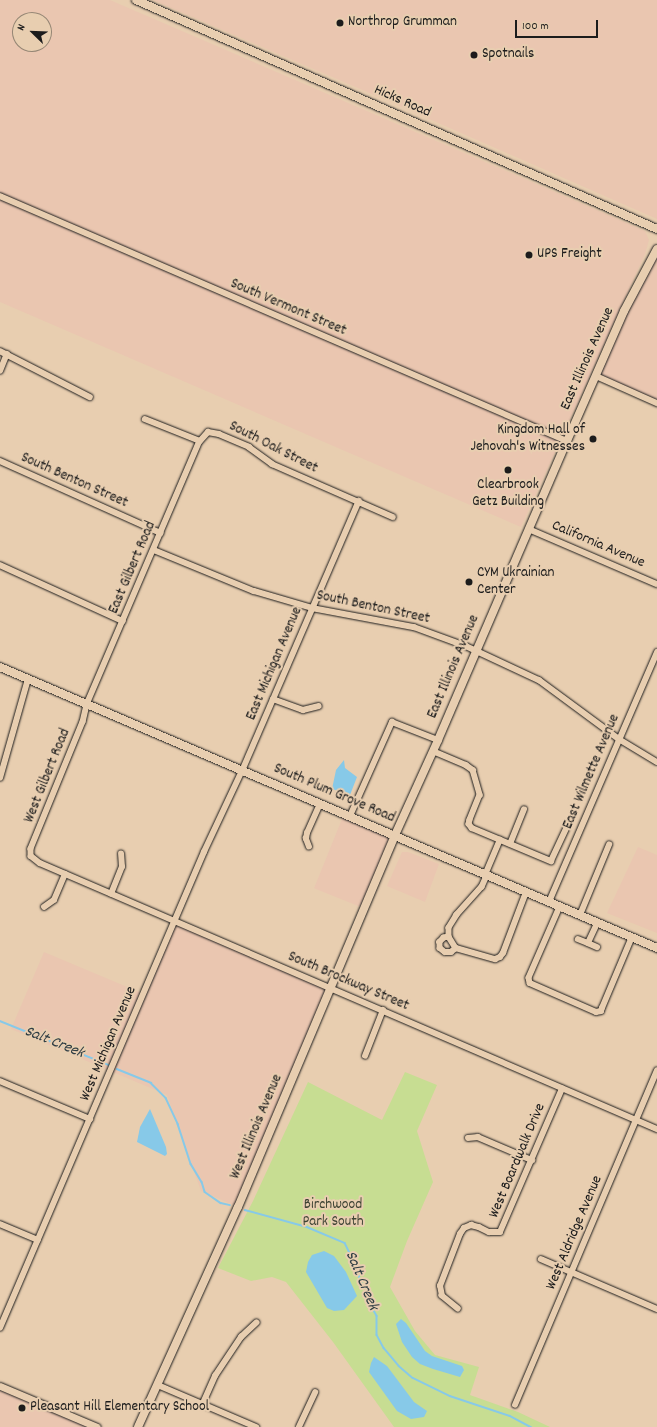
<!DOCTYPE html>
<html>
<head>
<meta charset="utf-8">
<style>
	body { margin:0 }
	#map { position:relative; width:657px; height:1427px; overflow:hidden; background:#e8ceb0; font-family:Dekko,sans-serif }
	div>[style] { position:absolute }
	.built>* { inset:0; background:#eac6b0; transform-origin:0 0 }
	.green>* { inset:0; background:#c7dd92 }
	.water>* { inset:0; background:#87c9e8 }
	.stream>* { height:1.5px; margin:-0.75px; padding:0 0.75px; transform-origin:0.75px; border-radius:0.75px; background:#87c9e8 }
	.roads { filter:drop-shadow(0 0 1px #1c1c1c) drop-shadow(0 0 1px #1c1c1c) }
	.minor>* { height:5.5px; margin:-2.75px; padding:0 2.75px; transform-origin:2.75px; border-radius:2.75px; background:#e8ceb0 }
	.tertiary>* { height:7px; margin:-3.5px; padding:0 3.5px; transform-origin:3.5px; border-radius:3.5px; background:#e8ceb0 }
	.secondary>* { height:8px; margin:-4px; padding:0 4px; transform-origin:4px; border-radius:4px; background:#e8ceb0 }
	.dots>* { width:11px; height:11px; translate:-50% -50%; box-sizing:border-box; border:2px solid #e8ceb0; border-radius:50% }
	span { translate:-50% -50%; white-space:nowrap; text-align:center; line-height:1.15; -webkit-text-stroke:4px #e8ceb0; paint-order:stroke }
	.poi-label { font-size:15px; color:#1c1c1c }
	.left { translate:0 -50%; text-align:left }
	.right { translate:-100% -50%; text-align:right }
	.street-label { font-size:15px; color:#1c1c1c }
	.park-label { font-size:15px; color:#3e4334 }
	.water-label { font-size:16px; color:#313f45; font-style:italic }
	.north { position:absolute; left:12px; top:12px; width:40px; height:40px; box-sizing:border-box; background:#e8ceb0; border:1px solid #968775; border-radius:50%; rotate:293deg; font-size:11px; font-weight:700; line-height:16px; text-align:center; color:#1c1c1c }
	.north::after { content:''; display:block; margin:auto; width:14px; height:18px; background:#1c1c1c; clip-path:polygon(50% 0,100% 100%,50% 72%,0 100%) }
	.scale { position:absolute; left:515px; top:20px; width:83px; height:18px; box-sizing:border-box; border:2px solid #1c1c1c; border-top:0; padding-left:5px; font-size:12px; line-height:14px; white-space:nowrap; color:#1c1c1c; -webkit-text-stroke:3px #e8ceb0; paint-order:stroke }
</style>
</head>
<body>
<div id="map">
	<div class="built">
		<i style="clip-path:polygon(evenodd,0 0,110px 0,645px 231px,649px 240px,645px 254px,521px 527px,0 302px,0 0,20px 20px,44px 20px,44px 44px,20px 44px,20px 20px)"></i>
		<i style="clip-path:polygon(153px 0,657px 0,657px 219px,395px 104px)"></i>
		<i style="clip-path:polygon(657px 249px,657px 403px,596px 376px)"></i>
		<i style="left:344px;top:814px;width:55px;height:80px;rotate:22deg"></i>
		<i style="clip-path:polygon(638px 847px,657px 855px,657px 933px,607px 913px)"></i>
		<i style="clip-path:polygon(402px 852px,408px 852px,439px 864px,425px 902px,387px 886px)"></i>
		<i style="clip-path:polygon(174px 921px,330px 987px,238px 1207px,201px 1191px,167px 1095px,11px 1029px,44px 952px,144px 994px)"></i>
		<i style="clip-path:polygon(0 1390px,88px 1427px,0 1427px)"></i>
	</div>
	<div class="green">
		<i style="clip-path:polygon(405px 1072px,437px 1085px,417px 1131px,433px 1182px,407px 1241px,390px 1287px,415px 1331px,435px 1355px,479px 1367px,470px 1395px,518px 1412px,550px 1427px,394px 1427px,333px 1342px,286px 1282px,272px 1277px,251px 1281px,218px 1268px,253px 1201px,308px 1082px,382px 1120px)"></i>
	</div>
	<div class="water">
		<i style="clip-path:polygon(344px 760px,345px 768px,357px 777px,350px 795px,332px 789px,336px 770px)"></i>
		<i style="clip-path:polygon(150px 1109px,166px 1147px,167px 1154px,165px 1156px,137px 1142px,140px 1127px)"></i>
		<i style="clip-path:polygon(324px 1251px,334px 1256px,346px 1272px,357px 1296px,344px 1310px,334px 1311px,327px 1308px,306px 1272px,308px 1262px,312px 1255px)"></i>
		<i style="clip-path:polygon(401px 1319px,406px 1323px,425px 1351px,432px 1356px,462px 1366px,464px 1370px,460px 1377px,433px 1369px,420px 1364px,412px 1357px,402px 1342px,396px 1324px)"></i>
		<i style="clip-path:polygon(374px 1357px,387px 1366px,414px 1402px,427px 1411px,424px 1417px,411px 1419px,397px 1411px,369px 1372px,371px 1363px)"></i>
	</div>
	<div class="stream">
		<i style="left:0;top:1021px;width:118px;rotate:22deg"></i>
		<i style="left:117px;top:1069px;width:37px;rotate:22deg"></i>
		<i style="left:151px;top:1083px;width:21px;rotate:45deg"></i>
		<i style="left:166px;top:1098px;width:29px;rotate:65deg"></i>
		<i style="left:178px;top:1124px;width:42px;rotate:72deg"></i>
		<i style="left:191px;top:1164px;width:21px;rotate:59deg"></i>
		<i style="left:202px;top:1182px;width:10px;rotate:73deg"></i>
		<i style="left:205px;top:1192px;width:19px;rotate:35deg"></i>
		<i style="left:221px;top:1203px;width:9px;rotate:13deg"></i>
		<i style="left:245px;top:1210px;width:64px;rotate:15.3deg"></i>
		<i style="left:307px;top:1227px;width:41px;rotate:22.8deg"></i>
		<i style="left:345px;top:1243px;width:32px;rotate:64deg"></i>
		<i style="left:359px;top:1272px;width:9px;rotate:84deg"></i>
		<i style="left:360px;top:1281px;width:10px;rotate:45deg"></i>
		<i style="left:367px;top:1288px;width:14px;rotate:82deg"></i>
		<i style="left:369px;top:1302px;width:16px;rotate:60deg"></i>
		<i style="left:377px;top:1316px;width:19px;rotate:90deg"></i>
		<i style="left:377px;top:1335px;width:15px;rotate:62deg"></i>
		<i style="left:384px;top:1348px;width:23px;rotate:50deg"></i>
		<i style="left:399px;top:1366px;width:18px;rotate:41deg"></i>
		<i style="left:413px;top:1378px;width:41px;rotate:25.9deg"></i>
		<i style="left:450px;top:1396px;width:63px;rotate:18.4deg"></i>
		<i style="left:510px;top:1416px;width:24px;rotate:28deg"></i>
	</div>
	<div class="roads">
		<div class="minor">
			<i style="left:0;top:196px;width:618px;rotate:23.37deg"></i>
			<i style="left:0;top:351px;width:101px;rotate:27.1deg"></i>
			<i style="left:0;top:371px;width:18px;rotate:-68deg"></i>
			<i style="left:596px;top:376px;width:67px;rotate:23.9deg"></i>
			<i style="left:145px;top:419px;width:59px;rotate:21.8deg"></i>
			<i style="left:200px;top:441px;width:12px;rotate:-48deg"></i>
			<i style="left:208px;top:432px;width:11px;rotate:10deg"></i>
			<i style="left:219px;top:434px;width:33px;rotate:23deg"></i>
			<i style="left:249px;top:447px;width:29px;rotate:36deg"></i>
			<i style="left:272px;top:464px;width:132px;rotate:23.7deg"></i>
			<i style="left:200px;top:441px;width:287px;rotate:113.2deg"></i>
			<i style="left:87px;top:705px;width:17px;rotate:103deg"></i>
			<i style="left:83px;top:722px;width:137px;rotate:112.3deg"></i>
			<i style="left:31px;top:849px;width:7px;rotate:90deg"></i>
			<i style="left:31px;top:856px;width:11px;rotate:38deg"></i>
			<i style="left:40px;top:863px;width:672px;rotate:23.32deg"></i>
			<i style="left:0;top:461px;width:176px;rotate:24.1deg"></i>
			<i style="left:529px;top:529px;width:139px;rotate:23.3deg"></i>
			<i style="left:154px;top:550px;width:108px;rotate:22.3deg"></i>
			<i style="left:254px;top:591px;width:60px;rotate:16.3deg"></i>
			<i style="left:312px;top:608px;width:104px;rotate:10.6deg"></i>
			<i style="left:414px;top:627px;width:55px;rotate:20.1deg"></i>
			<i style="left:466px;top:646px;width:81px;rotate:25deg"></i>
			<i style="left:539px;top:680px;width:99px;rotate:36.4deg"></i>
			<i style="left:619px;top:739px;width:44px;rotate:31.2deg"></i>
			<i style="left:0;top:565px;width:135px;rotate:24.5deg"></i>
			<i style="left:273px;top:699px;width:32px;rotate:20deg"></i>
			<i style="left:303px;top:710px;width:16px;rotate:-14deg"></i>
			<i style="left:433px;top:751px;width:36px;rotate:23deg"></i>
			<i style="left:466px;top:765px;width:9px;rotate:36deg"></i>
			<i style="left:473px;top:770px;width:26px;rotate:74deg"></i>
			<i style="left:480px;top:795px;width:27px;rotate:112deg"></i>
			<i style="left:470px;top:820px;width:4px;rotate:104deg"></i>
			<i style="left:469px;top:824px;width:5px;rotate:53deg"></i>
			<i style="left:472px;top:828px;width:86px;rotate:22.7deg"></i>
			<i style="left:551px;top:861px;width:38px;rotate:-65deg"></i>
			<i style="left:0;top:778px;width:103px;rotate:-74.2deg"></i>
			<i style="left:350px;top:816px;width:103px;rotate:-65.9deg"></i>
			<i style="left:392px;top:722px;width:49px;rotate:21.4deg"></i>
			<i style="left:510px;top:844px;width:37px;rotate:-68deg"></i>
			<i style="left:309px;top:847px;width:9px;rotate:-111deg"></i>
			<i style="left:306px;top:839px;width:6px;rotate:-81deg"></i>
			<i style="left:307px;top:833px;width:32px;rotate:-66deg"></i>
			<i style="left:485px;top:875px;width:38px;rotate:-67deg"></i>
			<i style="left:487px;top:876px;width:12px;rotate:114deg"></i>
			<i style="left:482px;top:887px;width:38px;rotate:132deg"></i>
			<i style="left:457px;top:915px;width:15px;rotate:122deg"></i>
			<i style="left:449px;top:928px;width:9px;rotate:90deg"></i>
			<i style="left:449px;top:937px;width:13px;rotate:58deg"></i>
			<i style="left:456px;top:948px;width:41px;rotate:15.8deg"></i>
			<i style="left:495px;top:959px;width:5px;rotate:-22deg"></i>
			<i style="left:500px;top:957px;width:5px;rotate:-53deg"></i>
			<i style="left:503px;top:953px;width:65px;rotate:-69.3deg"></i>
			<i style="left:111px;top:894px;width:29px;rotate:-68deg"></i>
			<i style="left:122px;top:867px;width:13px;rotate:-94deg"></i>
			<i style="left:549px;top:902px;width:272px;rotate:-66.6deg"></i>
			<i style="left:44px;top:907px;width:12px;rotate:-35deg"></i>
			<i style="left:54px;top:900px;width:28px;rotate:-67deg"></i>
			<i style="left:560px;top:907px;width:77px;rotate:113.6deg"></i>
			<i style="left:529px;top:978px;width:5px;rotate:79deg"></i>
			<i style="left:530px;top:983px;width:72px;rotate:23.7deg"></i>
			<i style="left:596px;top:1012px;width:5px;rotate:-11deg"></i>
			<i style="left:601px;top:1011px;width:3px;rotate:-72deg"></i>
			<i style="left:602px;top:1008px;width:77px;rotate:-67.1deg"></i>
			<i style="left:580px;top:915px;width:76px;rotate:-67.5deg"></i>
			<i style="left:449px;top:937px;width:5px;rotate:169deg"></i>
			<i style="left:444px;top:938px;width:6px;rotate:135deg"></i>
			<i style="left:440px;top:942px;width:6px;rotate:90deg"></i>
			<i style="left:440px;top:948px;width:6px;rotate:39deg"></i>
			<i style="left:445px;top:952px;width:6px"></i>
			<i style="left:451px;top:952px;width:6px;rotate:-39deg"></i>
			<i style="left:578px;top:939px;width:11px;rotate:22deg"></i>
			<i style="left:588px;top:943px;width:23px;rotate:-65deg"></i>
			<i style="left:588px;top:943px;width:10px;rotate:24deg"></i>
			<i style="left:365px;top:1056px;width:49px;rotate:-68.6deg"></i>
			<i style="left:0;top:1081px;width:98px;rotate:22.9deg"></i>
			<i style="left:468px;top:1138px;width:10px;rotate:-6deg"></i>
			<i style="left:478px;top:1137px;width:59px;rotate:23.1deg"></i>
			<i style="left:0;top:1224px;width:41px;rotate:22.8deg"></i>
			<i style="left:541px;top:1259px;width:126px;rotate:23.3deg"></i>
			<i style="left:458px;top:1309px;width:21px;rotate:-141deg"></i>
			<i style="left:442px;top:1296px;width:10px;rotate:-101deg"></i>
			<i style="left:440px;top:1286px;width:56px;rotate:-69deg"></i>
			<i style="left:460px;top:1234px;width:7px;rotate:-56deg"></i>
			<i style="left:464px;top:1228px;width:8px;rotate:-23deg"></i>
			<i style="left:471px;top:1225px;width:8px;rotate:14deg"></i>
			<i style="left:479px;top:1227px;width:11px;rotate:27deg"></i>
			<i style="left:489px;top:1232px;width:11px"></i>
			<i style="left:500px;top:1232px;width:156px;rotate:-66.6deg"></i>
			<i style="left:0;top:1328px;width:518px;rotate:-66.8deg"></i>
			<i style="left:204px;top:852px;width:89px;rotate:-64.9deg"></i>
			<i style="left:242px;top:771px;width:294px;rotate:-66.6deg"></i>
			<i style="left:158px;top:1385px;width:107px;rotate:23.2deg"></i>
			<i style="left:203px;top:1403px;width:30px;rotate:-66deg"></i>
			<i style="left:215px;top:1376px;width:47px;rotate:-56.3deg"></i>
			<i style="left:241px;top:1337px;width:21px;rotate:-43deg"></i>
			<i style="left:515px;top:1405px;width:363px;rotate:-67deg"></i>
			<i style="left:299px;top:1427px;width:38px;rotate:-65deg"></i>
		</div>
		<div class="tertiary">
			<i style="left:0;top:1386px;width:105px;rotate:22.9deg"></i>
		</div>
		<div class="secondary">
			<i style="left:136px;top:0;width:569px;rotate:23.73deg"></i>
			<i style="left:0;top:667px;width:715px;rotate:23.16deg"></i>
			<i style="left:138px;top:1427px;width:242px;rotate:-65.6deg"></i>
			<i style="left:238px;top:1207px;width:404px;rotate:-67.1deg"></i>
			<i style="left:395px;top:835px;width:104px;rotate:-65.6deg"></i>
			<i style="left:438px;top:740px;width:326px;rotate:-66.7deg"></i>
			<i style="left:567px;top:441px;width:142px;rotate:-66.3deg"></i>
			<i style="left:624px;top:311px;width:70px;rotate:-62deg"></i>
		</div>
	</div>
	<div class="dots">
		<i style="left:340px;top:23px;background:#1c1c1c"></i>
		<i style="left:474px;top:55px;background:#1c1c1c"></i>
		<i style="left:529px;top:255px;background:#1c1c1c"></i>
		<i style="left:593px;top:439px;background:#1c1c1c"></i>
		<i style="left:508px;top:470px;background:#1c1c1c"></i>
		<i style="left:469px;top:582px;background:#1c1c1c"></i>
		<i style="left:22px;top:1408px;background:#1c1c1c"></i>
	</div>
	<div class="poi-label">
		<span class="left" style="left:348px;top:23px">Northrop Grumman</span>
		<span class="left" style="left:482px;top:55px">Spotnails</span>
		<span class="left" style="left:537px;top:255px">UPS Freight</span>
		<span class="right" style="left:585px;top:439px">Kingdom Hall of<br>Jehovah's Witnesses</span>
		<span style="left:508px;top:494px">Clearbrook<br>Getz Building</span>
		<span class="left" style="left:477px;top:582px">CYM Ukrainian<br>Center</span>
		<span class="left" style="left:30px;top:1408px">Pleasant Hill Elementary School</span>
	</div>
	<div class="street-label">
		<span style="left:402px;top:102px;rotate:24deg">Hicks Road</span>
		<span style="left:288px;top:308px;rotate:23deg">South Vermont Street</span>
		<span style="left:588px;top:359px;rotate:-66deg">East Illinois Avenue</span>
		<span style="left:273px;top:448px;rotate:27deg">South Oak Street</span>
		<span style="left:74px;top:481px;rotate:24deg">South Benton Street</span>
		<span style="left:598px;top:545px;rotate:23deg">California Avenue</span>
		<span style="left:133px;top:568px;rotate:-67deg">East Gilbert Road</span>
		<span style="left:373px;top:608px;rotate:12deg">South Benton Street</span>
		<span style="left:275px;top:664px;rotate:-67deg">East Michigan Avenue</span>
		<span style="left:454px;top:667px;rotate:-67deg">East Illinois Avenue</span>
		<span style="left:592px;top:772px;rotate:-67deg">East Wilmette Avenue</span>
		<span style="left:48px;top:776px;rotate:-68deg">West Gilbert Road</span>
		<span style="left:334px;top:794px;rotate:23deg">South Plum Grove Road</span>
		<span style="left:348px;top:982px;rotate:23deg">South Brockway Street</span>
		<span style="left:109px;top:1044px;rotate:-67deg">West Michigan Avenue</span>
		<span style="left:257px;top:1127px;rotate:-67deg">West Illinois Avenue</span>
		<span style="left:518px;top:1161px;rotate:-67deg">West Boardwalk Drive</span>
		<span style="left:575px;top:1233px;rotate:-67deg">West Aldridge Avenue</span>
	</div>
	<div class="park-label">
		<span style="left:333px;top:1214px">Birchwood<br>Park South</span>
	</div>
	<div class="water-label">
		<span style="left:54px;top:1043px;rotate:22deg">Salt Creek</span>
		<span style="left:361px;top:1281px;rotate:67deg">Salt Creek</span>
	</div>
	<div class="north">N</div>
	<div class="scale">100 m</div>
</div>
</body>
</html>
